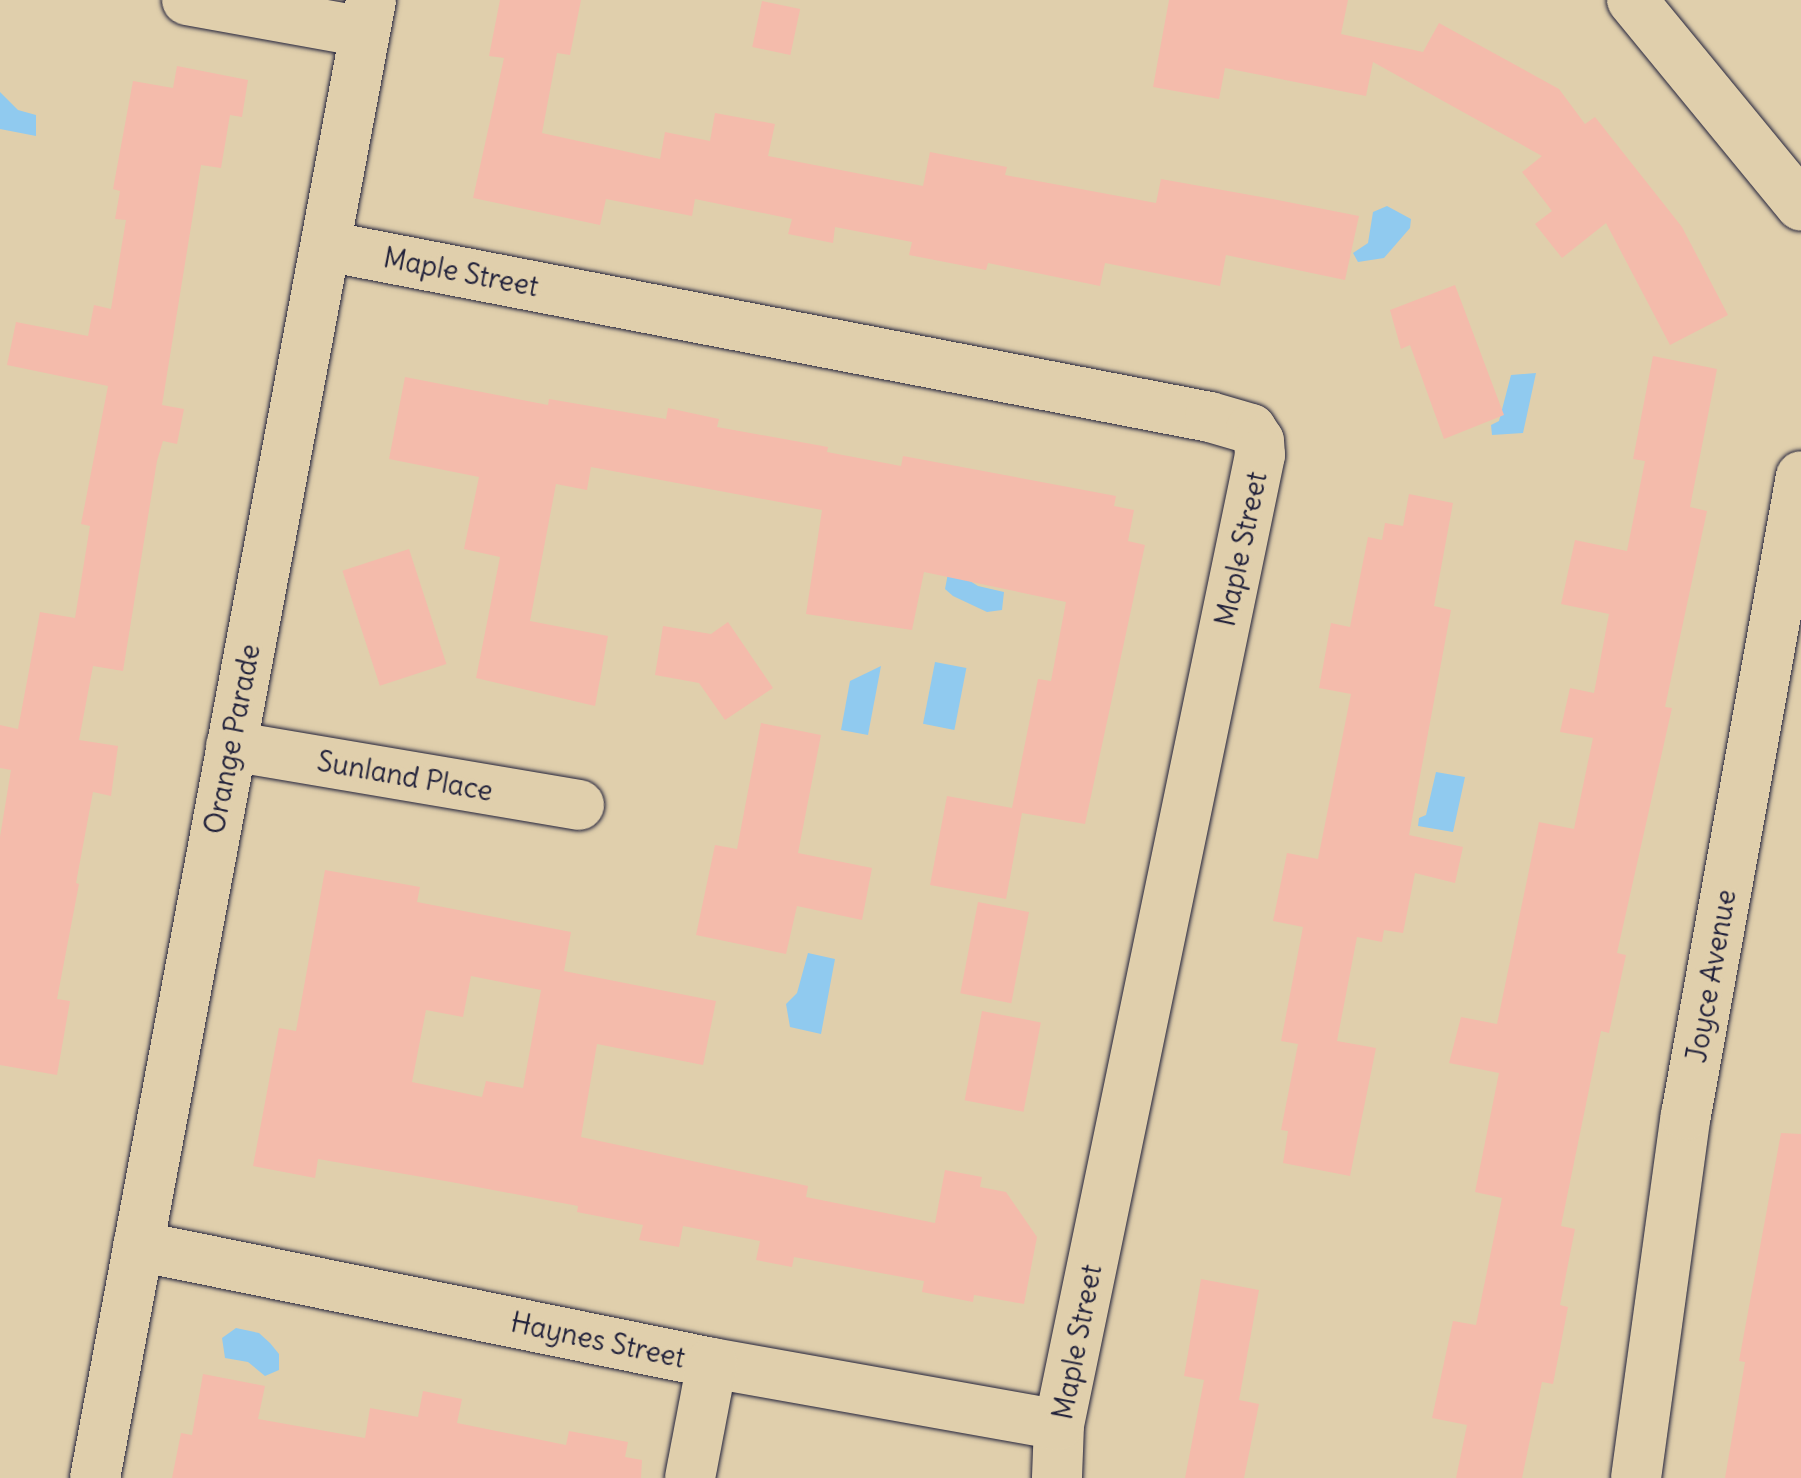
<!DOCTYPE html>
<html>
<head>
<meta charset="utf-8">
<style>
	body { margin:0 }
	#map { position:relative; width:1801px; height:1478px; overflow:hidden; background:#e0cfac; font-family:Delius,sans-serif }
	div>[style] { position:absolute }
	.water>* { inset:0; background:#90caef; transform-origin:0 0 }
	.building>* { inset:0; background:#f4bbab; transform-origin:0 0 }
	.roads { filter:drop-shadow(0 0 2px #22223b) drop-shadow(0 0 2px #22223b) }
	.street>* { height:50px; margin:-25px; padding:0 25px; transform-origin:25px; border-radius:25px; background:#e0cfac }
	span { translate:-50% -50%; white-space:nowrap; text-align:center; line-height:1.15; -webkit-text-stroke:8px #e0cfac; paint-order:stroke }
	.street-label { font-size:28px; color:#22223b }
</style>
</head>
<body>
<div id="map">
	<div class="water">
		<i style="clip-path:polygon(0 92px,18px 110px,36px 115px,36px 136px,0 129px)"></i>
		<i style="clip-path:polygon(1387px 206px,1411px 219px,1410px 228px,1384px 258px,1358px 262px,1353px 253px,1368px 243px,1373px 212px)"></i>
		<i style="clip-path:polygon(1536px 373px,1523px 433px,1492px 435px,1491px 425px,1499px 421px,1511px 375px)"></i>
		<i style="clip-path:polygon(949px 568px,978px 586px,1004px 592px,1002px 610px,987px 612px,953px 596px,945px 589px)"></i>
		<i style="left:935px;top:662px;width:32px;height:63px;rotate:11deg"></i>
		<i style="clip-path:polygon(881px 666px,868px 735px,841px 730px,850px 681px)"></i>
		<i style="clip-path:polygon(1436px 772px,1465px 777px,1453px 832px,1418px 826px,1419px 818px,1426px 815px)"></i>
		<i style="clip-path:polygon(808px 953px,835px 959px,821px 1034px,790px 1027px,786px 1004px,797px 993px)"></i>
		<i style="clip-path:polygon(236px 1328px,259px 1333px,270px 1343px,279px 1354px,279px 1370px,265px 1376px,248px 1362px,225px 1358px,222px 1338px)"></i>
	</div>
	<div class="building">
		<i style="clip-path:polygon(500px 0,581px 0,570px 55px,557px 53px,542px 133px,660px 159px,665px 132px,710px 141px,715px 113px,775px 124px,768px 156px,923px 186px,930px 152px,1007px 167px,1005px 175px,1156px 203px,1161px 179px,1267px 198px,1359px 216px,1345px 280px,1226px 255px,1220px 286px,1105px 263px,1100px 286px,988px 263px,986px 270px,909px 255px,912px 242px,835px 227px,833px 243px,788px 234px,792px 219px,695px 199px,692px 216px,606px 199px,600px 225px,473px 198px,504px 58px,489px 56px)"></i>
		<i style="clip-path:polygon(1169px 0,1348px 0,1341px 34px,1423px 52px,1439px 23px,1559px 89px,1585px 124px,1595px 117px,1682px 227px,1728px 315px,1670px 345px,1606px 223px,1562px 258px,1535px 224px,1552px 211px,1522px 172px,1542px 156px,1373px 62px,1366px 96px,1225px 68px,1219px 99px,1153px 87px)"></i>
		<i style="left:762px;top:1px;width:39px;height:47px;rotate:12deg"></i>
		<i style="clip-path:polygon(177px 66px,248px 80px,242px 117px,230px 115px,221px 168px,201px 165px,162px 405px,184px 409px,177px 444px,163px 441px,157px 461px,123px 671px,93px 666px,79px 740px,118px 746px,111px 796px,93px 792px,76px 883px,79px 884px,57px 999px,70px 1001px,57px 1075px,0 1065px,0 837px,11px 770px,0 768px,0 725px,18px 729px,40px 612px,75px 618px,90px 526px,81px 524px,108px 386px,7px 365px,16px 322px,88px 336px,94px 305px,111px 309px,126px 220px,115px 219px,120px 191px,113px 189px,133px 81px,173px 88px)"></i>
		<i style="clip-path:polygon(1455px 285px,1504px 415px,1444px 439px,1410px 345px,1401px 349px,1390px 310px)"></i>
		<i style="clip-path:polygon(1653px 356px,1717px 369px,1690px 507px,1707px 511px,1665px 707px,1672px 708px,1617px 953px,1626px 955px,1609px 1033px,1601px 1031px,1561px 1226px,1575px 1229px,1560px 1305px,1568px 1307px,1553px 1384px,1542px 1382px,1522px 1478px,1456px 1478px,1467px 1425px,1432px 1418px,1453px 1321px,1476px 1325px,1502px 1198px,1475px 1192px,1499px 1073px,1449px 1063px,1461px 1017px,1497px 1024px,1539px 822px,1574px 829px,1593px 738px,1560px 732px,1570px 688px,1594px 693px,1609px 614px,1561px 604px,1575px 540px,1627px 551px,1645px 461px,1633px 459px)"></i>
		<i style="clip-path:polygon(405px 377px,548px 405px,549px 399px,666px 419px,668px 408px,719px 419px,717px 427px,828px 447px,827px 452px,901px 466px,903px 456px,1116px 496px,1114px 506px,1134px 510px,1128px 541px,1145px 545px,1085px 824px,1022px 813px,1006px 899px,930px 885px,947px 796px,1012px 808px,1038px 679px,1051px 681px,1066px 602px,924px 572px,912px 630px,806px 614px,822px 510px,591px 467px,587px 490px,556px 484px,530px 621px,608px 636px,595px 706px,476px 678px,500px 557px,464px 549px,479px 477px,389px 459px)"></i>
		<i style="clip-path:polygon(1409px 494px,1453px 503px,1434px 606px,1451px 610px,1409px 835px,1463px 847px,1455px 883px,1415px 873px,1403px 933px,1384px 930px,1382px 942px,1357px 937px,1337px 1041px,1376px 1048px,1350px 1176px,1283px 1163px,1288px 1131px,1281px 1130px,1298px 1044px,1281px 1041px,1303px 927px,1273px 921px,1287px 853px,1318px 859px,1351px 694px,1319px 688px,1331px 623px,1350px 627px,1368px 537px,1382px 540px,1385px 523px,1403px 526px)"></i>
		<i style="left:409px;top:549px;width:121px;height:70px;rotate:72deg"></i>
		<i style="clip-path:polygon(728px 622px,773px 688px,725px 720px,699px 683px,655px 675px,663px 626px,711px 634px)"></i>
		<i style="clip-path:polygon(761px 723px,821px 735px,798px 853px,872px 868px,862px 920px,797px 906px,786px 954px,696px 935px,715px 845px,737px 849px)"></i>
		<i style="clip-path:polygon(evenodd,325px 870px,420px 887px,417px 902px,571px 932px,564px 971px,716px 1001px,703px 1065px,597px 1044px,581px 1137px,808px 1186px,806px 1197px,935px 1223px,945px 1170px,982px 1177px,980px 1187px,1006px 1192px,1037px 1237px,1024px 1304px,974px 1295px,973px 1302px,922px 1292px,924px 1281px,794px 1257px,792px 1267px,756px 1260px,760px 1241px,683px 1226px,679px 1247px,639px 1240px,643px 1225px,577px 1212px,578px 1206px,451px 1182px,318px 1159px,315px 1178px,253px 1166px,279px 1028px,296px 1031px,325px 870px,471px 976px,541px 990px,523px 1088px,486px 1081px,482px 1097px,412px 1082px,426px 1010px,463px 1017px,471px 976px)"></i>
		<i style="left:978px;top:902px;width:52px;height:93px;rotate:11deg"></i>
		<i style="left:982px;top:1011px;width:60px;height:91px;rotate:11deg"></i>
		<i style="clip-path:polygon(1781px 1133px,1801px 1134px,1801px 1478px,1725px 1478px,1745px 1362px,1739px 1361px)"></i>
		<i style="clip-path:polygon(1201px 1279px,1259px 1290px,1239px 1400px,1259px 1404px,1244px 1478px,1185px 1478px,1204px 1380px,1184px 1376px)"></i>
		<i style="clip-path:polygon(203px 1374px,265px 1386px,258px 1419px,365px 1438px,370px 1408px,418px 1417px,423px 1391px,462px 1399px,457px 1423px,566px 1445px,569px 1431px,628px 1442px,625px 1457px,642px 1460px,641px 1478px,172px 1478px,181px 1433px,192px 1435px)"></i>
	</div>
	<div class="roads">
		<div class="street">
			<i style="left:187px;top:0;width:180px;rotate:10.2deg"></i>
			<i style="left:1632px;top:0;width:266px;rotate:50.6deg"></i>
			<i style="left:326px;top:246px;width:900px;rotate:10.95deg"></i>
			<i style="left:1210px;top:417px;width:43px;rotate:16.3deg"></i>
			<i style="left:1251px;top:429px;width:14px;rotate:56deg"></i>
			<i style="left:1259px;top:441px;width:14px;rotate:86deg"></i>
			<i style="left:1260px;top:455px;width:991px;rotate:101.71deg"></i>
			<i style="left:1059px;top:1425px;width:53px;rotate:92.2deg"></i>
			<i style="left:231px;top:746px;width:353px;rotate:9.6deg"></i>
			<i style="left:138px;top:1246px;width:586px;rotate:11.52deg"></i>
			<i style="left:712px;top:1363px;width:352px;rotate:10.1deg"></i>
			<i style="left:95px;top:1478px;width:1504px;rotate:-79.42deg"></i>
			<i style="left:690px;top:1478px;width:117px;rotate:-79.2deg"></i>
			<i style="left:1636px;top:1478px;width:366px;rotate:-82.2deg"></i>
			<i style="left:1686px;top:1115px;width:649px;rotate:-79.8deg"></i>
		</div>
	</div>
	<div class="street-label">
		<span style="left:461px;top:272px;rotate:11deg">Maple Street</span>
		<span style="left:1241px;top:549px;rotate:-78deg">Maple Street</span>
		<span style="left:232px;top:739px;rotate:-79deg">Orange Parade</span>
		<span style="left:405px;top:776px;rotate:10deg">Sunland Place</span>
		<span style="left:1711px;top:976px;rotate:-80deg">Joyce Avenue</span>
		<span style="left:598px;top:1340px;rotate:12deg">Haynes Street</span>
		<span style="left:1077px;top:1342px;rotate:-79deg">Maple Street</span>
	</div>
</div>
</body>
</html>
